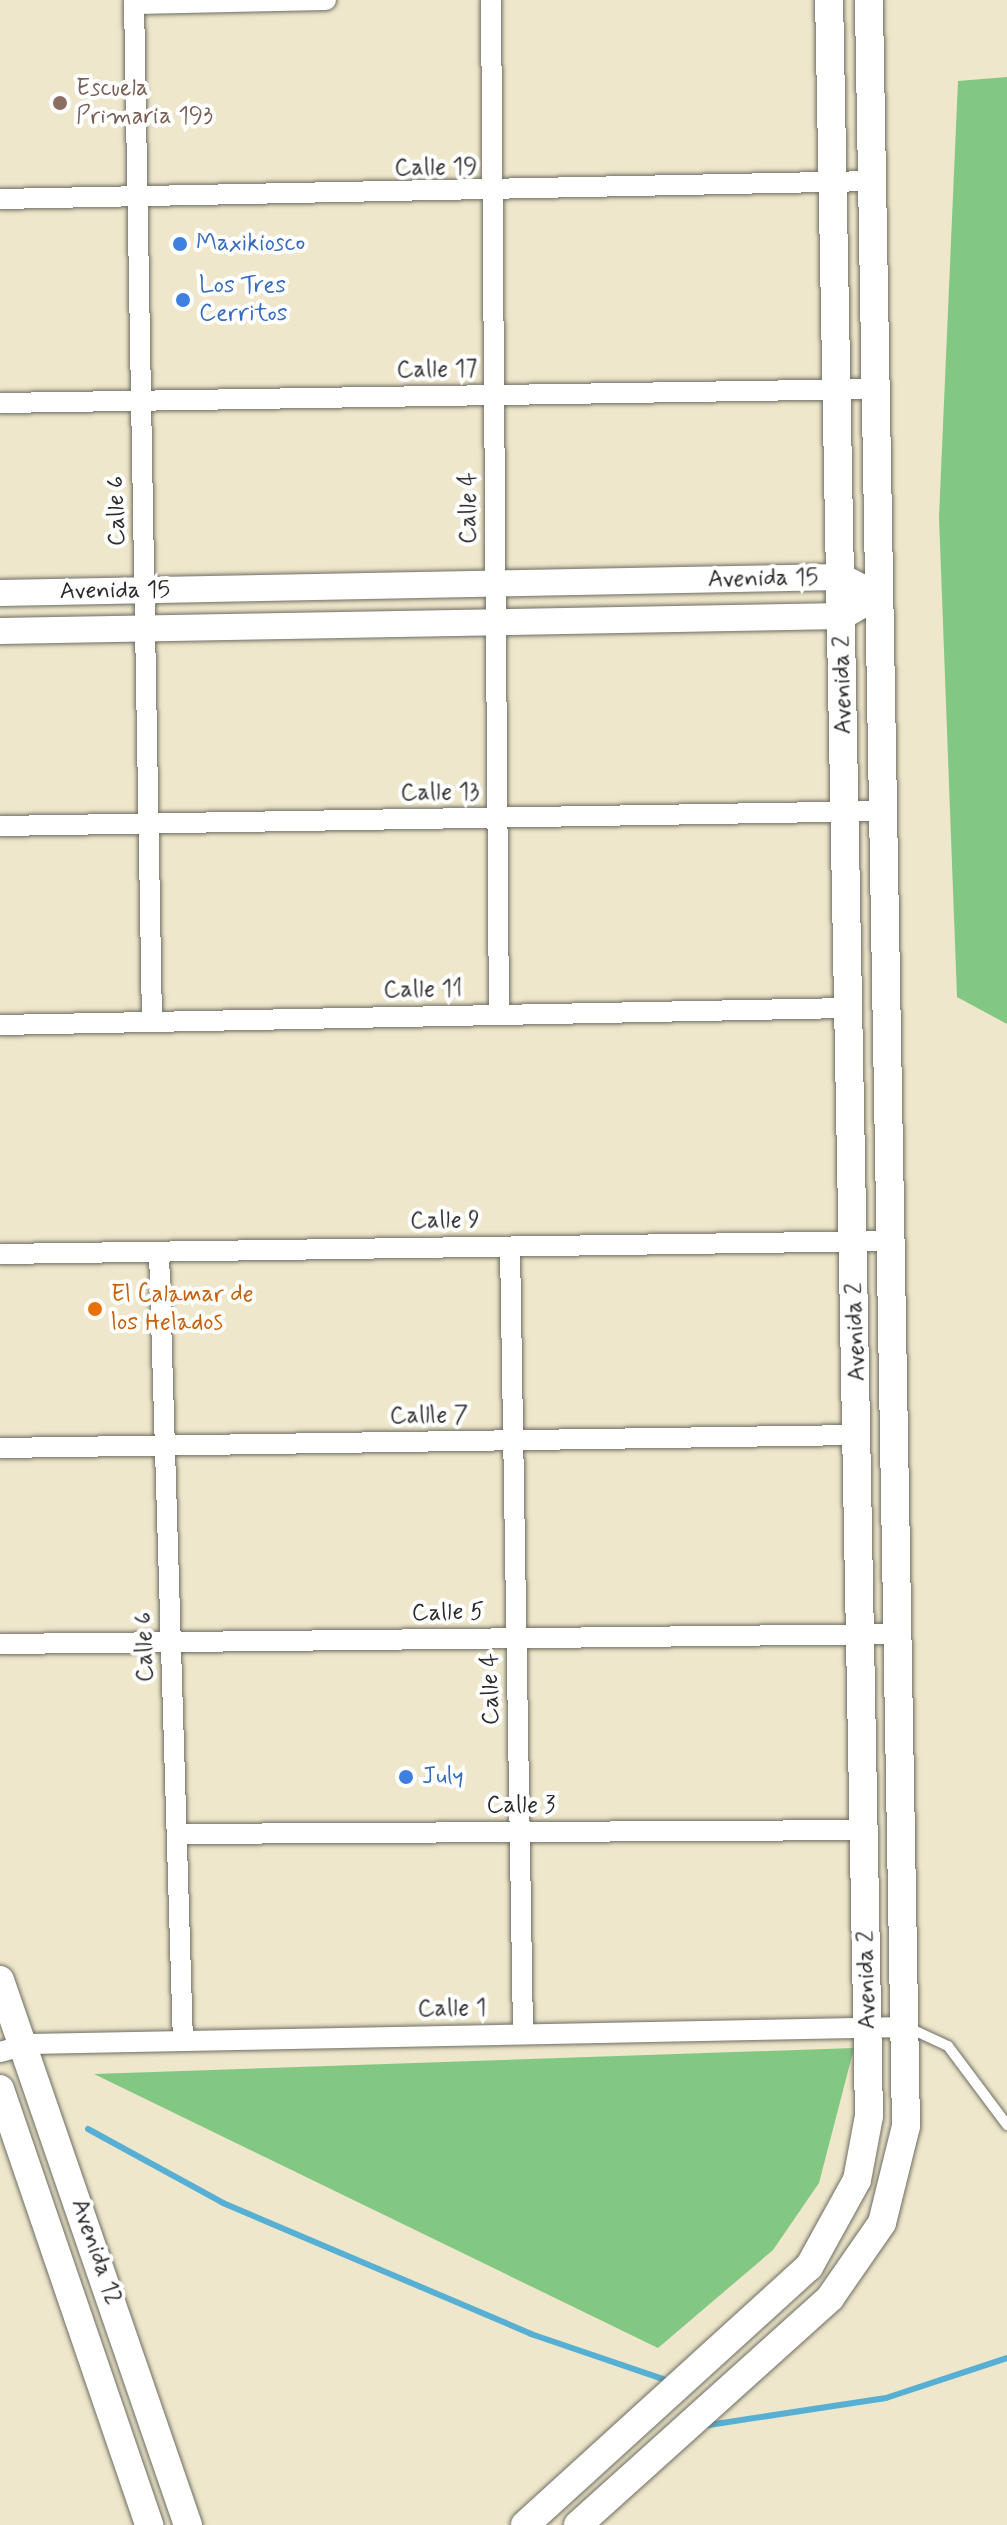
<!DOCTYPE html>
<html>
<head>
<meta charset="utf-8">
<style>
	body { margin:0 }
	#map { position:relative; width:1007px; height:2525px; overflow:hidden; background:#eee7cb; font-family:Mynerve,sans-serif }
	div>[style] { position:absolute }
	.green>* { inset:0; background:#82c883 }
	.stream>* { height:6px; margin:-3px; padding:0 3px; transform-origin:3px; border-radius:3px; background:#57b0d4 }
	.roads { filter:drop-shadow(0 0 2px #6f6d63) drop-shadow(0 0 2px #6f6d63) }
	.service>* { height:10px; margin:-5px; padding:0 5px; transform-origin:5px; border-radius:5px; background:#fff }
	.minor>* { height:20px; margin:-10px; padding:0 10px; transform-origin:10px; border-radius:10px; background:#fff }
	.tertiary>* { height:26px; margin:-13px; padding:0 13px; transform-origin:13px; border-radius:13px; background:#fff }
	.secondary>* { height:28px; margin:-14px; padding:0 14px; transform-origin:14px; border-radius:14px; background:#fff }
	.dots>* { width:22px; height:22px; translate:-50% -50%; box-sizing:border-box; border:4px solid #fff; border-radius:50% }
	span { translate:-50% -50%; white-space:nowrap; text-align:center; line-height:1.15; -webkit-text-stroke:8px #fff; paint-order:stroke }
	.education-label { font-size:24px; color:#785e54 }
	.left { translate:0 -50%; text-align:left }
	.street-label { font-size:24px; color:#2b2b2b }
	.shop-label { font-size:24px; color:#366cbe }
	.food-label { font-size:24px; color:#c56008 }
</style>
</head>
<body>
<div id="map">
	<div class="green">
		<i style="clip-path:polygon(1007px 77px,1007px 1024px,957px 997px,939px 517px,958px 81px)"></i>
		<i style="clip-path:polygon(854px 2048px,819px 2183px,773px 2250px,658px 2348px,94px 2074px)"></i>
	</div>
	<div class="stream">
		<i style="left:88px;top:2129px;width:154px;rotate:28.7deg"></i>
		<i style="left:223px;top:2203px;width:335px;rotate:23deg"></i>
		<i style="left:531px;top:2334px;width:139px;rotate:18.8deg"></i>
		<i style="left:709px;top:2425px;width:179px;rotate:-8.7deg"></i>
		<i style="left:886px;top:2398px;width:127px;rotate:-18.3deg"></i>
	</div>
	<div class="roads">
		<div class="service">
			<i style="left:907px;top:2027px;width:45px;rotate:24.9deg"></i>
			<i style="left:948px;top:2046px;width:99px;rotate:53.2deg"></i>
		</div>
		<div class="minor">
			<i style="left:134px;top:0;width:1022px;rotate:88.99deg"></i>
			<i style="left:491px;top:0;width:1015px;rotate:89.55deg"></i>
			<i style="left:134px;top:4px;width:192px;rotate:-1.2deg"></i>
			<i style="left:0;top:199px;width:872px;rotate:-1.18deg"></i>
			<i style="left:0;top:403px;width:875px;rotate:-0.92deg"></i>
			<i style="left:0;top:826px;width:882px;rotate:-0.97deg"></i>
			<i style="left:0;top:1025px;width:848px;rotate:-1.15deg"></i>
			<i style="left:510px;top:1247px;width:787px;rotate:89.05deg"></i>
			<i style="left:159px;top:1252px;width:789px;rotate:88.26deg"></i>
			<i style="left:0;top:1254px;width:891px;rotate:-0.84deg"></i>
			<i style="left:0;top:1448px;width:859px;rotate:-0.87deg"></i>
			<i style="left:0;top:1644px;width:896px;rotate:-0.64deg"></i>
			<i style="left:177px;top:1834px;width:688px;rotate:-0.33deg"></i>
			<i style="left:0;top:2052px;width:30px;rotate:-15deg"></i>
			<i style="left:29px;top:2044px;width:878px;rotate:-1.11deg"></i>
		</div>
		<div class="tertiary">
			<i style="left:0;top:593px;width:842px;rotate:-1.09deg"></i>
			<i style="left:842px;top:577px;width:41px;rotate:27.8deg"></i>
			<i style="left:0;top:631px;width:843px;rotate:-1.02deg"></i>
			<i style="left:843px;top:616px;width:40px;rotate:-29.7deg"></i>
		</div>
		<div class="secondary">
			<i style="left:0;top:1980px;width:577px;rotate:70.97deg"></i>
			<i style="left:0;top:2089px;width:461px;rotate:71.1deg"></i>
			<i style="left:525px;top:2525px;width:384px;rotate:-42.3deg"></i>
			<i style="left:809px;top:2267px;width:99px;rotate:-61.1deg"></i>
			<i style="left:857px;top:2180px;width:65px;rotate:-79.4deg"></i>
			<i style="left:869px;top:2116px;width:2116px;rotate:-91.08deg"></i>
			<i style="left:578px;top:2525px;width:339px;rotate:-42deg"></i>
			<i style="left:830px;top:2298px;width:91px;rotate:-55.3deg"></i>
			<i style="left:882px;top:2223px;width:100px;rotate:-76.1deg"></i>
			<i style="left:906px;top:2126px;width:2126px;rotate:-91deg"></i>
		</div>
	</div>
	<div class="dots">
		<i style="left:60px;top:103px;background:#8d6e63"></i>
		<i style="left:180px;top:244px;background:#3f7fe0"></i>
		<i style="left:183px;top:300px;background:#3f7fe0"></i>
		<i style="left:95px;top:1309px;background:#e8710a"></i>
		<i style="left:406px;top:1777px;background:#3f7fe0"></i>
	</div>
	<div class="education-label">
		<span class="left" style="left:76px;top:103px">Escuela<br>Primaria 193</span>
	</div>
	<div class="street-label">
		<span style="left:436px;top:168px;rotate:-1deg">Calle 19</span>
		<span style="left:437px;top:370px;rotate:-1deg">Calle 17</span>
		<span style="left:469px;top:508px;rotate:-90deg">Calle 4</span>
		<span style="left:117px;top:511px;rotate:-91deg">Calle 6</span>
		<span style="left:763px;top:579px;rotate:-1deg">Avenida 15</span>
		<span style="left:115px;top:591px;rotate:-1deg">Avenida 15</span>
		<span style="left:843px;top:685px;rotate:-91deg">Avenida 2</span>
		<span style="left:440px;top:793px;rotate:-1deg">Calle 13</span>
		<span style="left:423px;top:990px;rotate:-1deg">Calle 11</span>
		<span style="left:445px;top:1221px;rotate:-1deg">Calle 9</span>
		<span style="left:856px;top:1332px;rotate:-92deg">Avenida 2</span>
		<span style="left:429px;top:1416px;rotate:-1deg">Callle 7</span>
		<span style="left:448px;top:1613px;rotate:-1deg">Calle 5</span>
		<span style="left:145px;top:1647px;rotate:-92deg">Calle 6</span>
		<span style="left:491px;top:1689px;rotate:-91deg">Calle 4</span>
		<span style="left:521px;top:1806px">Calle 3</span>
		<span style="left:867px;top:1980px;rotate:-91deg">Avenida 2</span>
		<span style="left:452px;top:2009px;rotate:-1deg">Calle 1</span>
		<span style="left:96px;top:2252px;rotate:71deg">Avenida 12</span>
	</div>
	<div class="shop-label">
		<span class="left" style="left:196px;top:244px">Maxikiosco</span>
		<span class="left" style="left:199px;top:300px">Los Tres<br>Cerritos</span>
		<span class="left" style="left:422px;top:1777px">July</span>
	</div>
	<div class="food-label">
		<span class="left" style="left:111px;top:1309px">El Calamar de<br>los Helados</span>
	</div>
</div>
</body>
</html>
